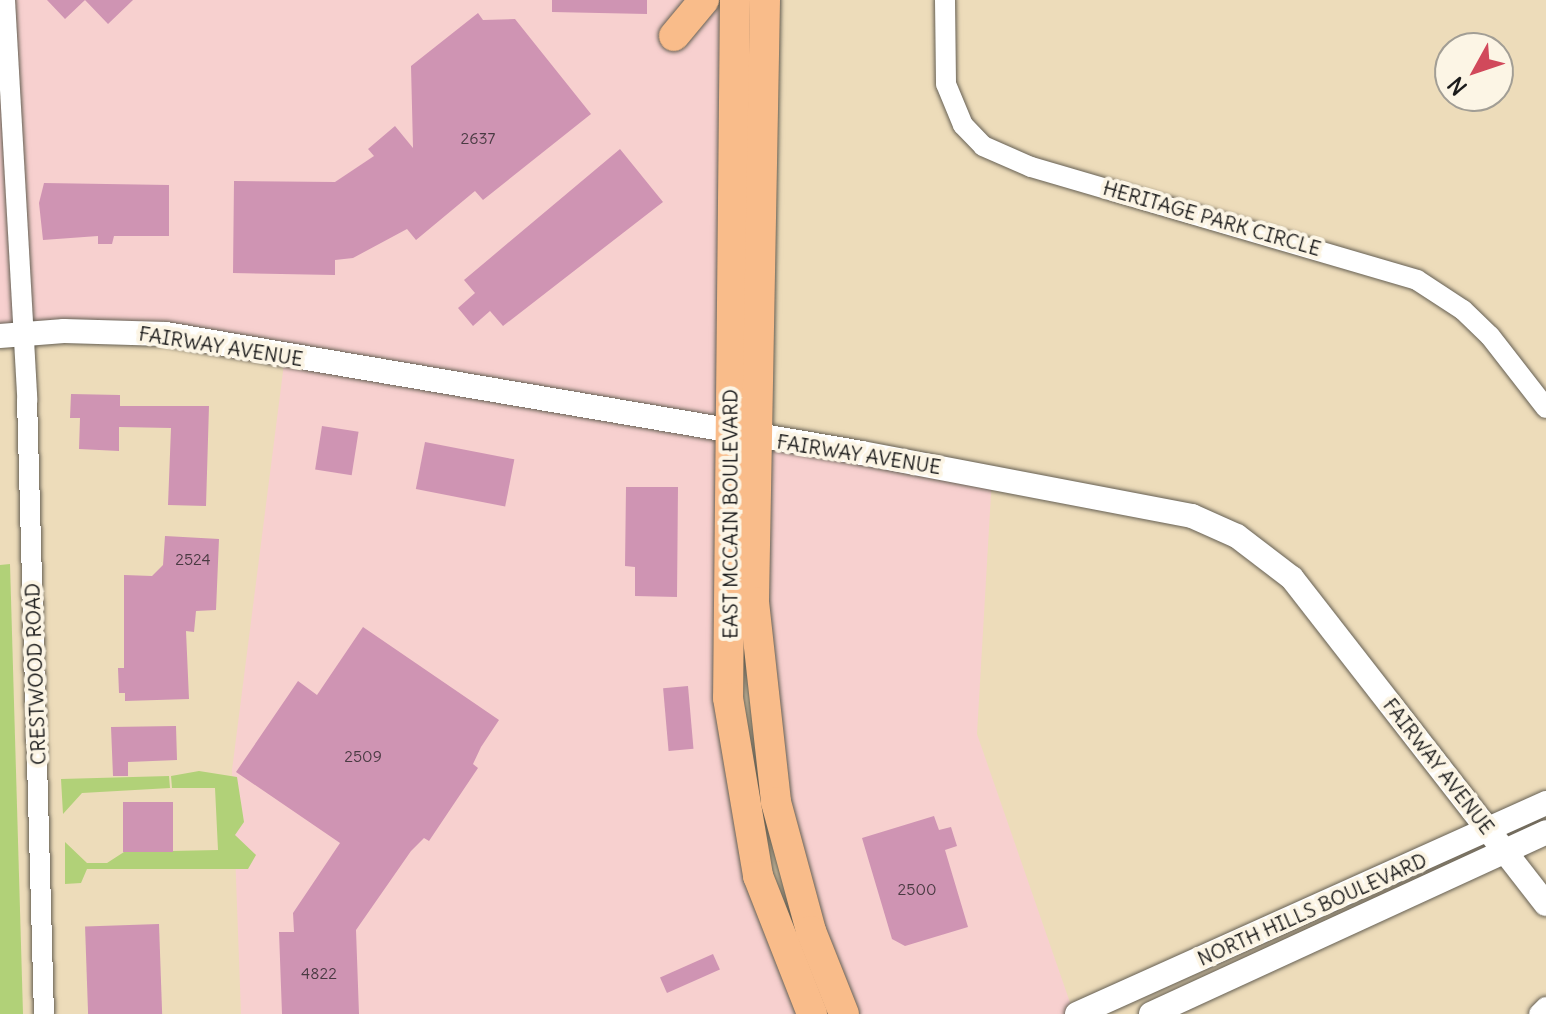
<!DOCTYPE html>
<html>
<head>
<meta charset="utf-8">
<style>
	body { margin:0 }
	#map { position:relative; width:1546px; height:1014px; overflow:hidden; background:#eddcba; font-family:Delius,sans-serif }
	div>[style] { position:absolute }
	.built>* { inset:0; background:#f7d0cf }
	.green>* { inset:0; background:#b1d178 }
	.building>* { inset:0; background:#cf94b3; transform-origin:0 0 }
	.roads { filter:drop-shadow(0 0 2px #655f53) drop-shadow(0 0 2px #655f53) }
	.minor>* { height:20px; margin:-10px; padding:0 10px; transform-origin:10px; border-radius:10px; background:#fff }
	.tertiary>* { height:24px; margin:-12px; padding:0 12px; transform-origin:12px; border-radius:12px; background:#fff }
	.primary>* { height:30px; margin:-15px; padding:0 15px; transform-origin:15px; border-radius:15px; background:#f9bc8a }
	span { translate:-50% -50%; white-space:nowrap; text-align:center; line-height:1.15; -webkit-text-stroke:8px #fcf5e5; paint-order:stroke }
	.number-label { font-size:16px; color:#493a42 }
	.number-label span { -webkit-text-stroke-width:0 }
	.street-label { font-size:20px; color:#1c1c1c }
	.north { position:absolute; left:1434px; top:32px; width:80px; height:80px; box-sizing:border-box; background:#fcf5e5; border:2px solid #a29e95; border-radius:50%; rotate:230deg; font-size:22px; font-weight:700; line-height:32px; text-align:center; color:#1c1c1c }
	.north::after { content:''; display:block; margin:auto; width:28px; height:36px; background:#d1495b; clip-path:polygon(50% 0,100% 100%,50% 72%,0 100%) }
</style>
</head>
<body>
<div id="map">
	<div class="built">
		<i style="clip-path:polygon(0 0,735px 0,740px 788px,812px 1014px,241px 1014px,232px 770px,285px 356px,235px 347px,0 336px)"></i>
		<i style="clip-path:polygon(758px 438px,992px 477px,977px 734px,1074px 1014px,854px 1014px,783px 828px)"></i>
	</div>
	<div class="green">
		<i style="clip-path:polygon(10px 564px,23px 1014px,0 1014px,0 565px)"></i>
		<i style="clip-path:polygon(199px 771px,237px 777px,244px 822px,235px 835px,256px 855px,248px 869px,87px 869px,81px 883px,65px 884px,65px 842px,87px 863px,107px 863px,124px 852px,218px 850px,215px 788px,172px 788px,171px 776px)"></i>
		<i style="clip-path:polygon(169px 776px,170px 788px,82px 793px,63px 814px,61px 779px)"></i>
	</div>
	<div class="building">
		<i style="clip-path:polygon(47px 0,133px 0,108px 24px,85px 0,65px 19px)"></i>
		<i style="clip-path:polygon(552px 0,647px 0,647px 14px,552px 12px)"></i>
		<i style="clip-path:polygon(478px 13px,483px 20px,515px 19px,591px 114px,483px 200px,475px 191px,416px 240px,407px 229px,353px 258px,335px 260px,335px 275px,233px 273px,234px 181px,335px 182px,374px 156px,368px 149px,395px 126px,413px 148px,411px 66px)"></i>
		<i style="clip-path:polygon(620px 149px,663px 202px,503px 326px,490px 311px,473px 326px,458px 308px,475px 293px,464px 280px)"></i>
		<i style="clip-path:polygon(44px 183px,169px 185px,169px 236px,114px 236px,112px 244px,98px 244px,98px 236px,43px 240px,39px 203px)"></i>
		<i style="clip-path:polygon(71px 394px,120px 395px,120px 406px,209px 406px,206px 506px,168px 505px,171px 428px,119px 427px,119px 451px,79px 449px,80px 418px,70px 418px)"></i>
		<i style="left:322px;top:426px;width:37px;height:44px;rotate:9deg"></i>
		<i style="left:425px;top:442px;width:91px;height:48px;rotate:11deg"></i>
		<i style="clip-path:polygon(626px 487px,678px 487px,677px 597px,635px 596px,635px 567px,625px 566px)"></i>
		<i style="clip-path:polygon(165px 536px,219px 539px,216px 610px,196px 611px,194px 632px,186px 631px,189px 699px,125px 701px,125px 693px,119px 693px,118px 668px,124px 668px,124px 575px,152px 576px,163px 565px)"></i>
		<i style="clip-path:polygon(363px 627px,499px 720px,481px 747px,473px 764px,478px 768px,429px 841px,424px 838px,411px 851px,356px 930px,359px 1014px,282px 1014px,279px 932px,294px 932px,293px 913px,340px 843px,236px 772px,298px 681px,317px 695px)"></i>
		<i style="left:688px;top:686px;width:63px;height:25px;rotate:85deg"></i>
		<i style="clip-path:polygon(176px 726px,177px 760px,128px 762px,128px 776px,113px 776px,111px 727px)"></i>
		<i style="left:123px;top:802px;width:50px;height:50px"></i>
		<i style="clip-path:polygon(934px 816px,939px 830px,951px 827px,957px 846px,945px 850px,968px 927px,905px 946px,892px 939px,862px 838px)"></i>
		<i style="left:159px;top:924px;width:90px;height:74px;rotate:88deg"></i>
		<i style="left:713px;top:954px;width:17px;height:58px;rotate:66deg"></i>
	</div>
	<div class="roads">
		<div class="minor">
			<i style="left:5px;top:0;width:400px;rotate:86.8deg"></i>
			<i style="left:27px;top:399px;width:615px;rotate:88.42deg"></i>
			<i style="left:945px;top:0;width:84px;rotate:89.3deg"></i>
			<i style="left:946px;top:84px;width:44px;rotate:67.5deg"></i>
			<i style="left:963px;top:125px;width:29px;rotate:46deg"></i>
			<i style="left:983px;top:146px;width:52px;rotate:23.6deg"></i>
			<i style="left:1031px;top:167px;width:402px;rotate:16.3deg"></i>
			<i style="left:1417px;top:280px;width:55px;rotate:33.1deg"></i>
			<i style="left:1463px;top:310px;width:37px;rotate:44deg"></i>
			<i style="left:1490px;top:336px;width:91px;rotate:52.1deg"></i>
			<i style="left:1539px;top:1014px;width:10px;rotate:-45deg"></i>
		</div>
		<div class="tertiary">
			<i style="left:0;top:336px;width:64px;rotate:-4.5deg"></i>
			<i style="left:64px;top:331px;width:102px;rotate:1.7deg"></i>
			<i style="left:166px;top:334px;width:706px;rotate:9.7deg"></i>
			<i style="left:862px;top:453px;width:336px;rotate:10.8deg"></i>
			<i style="left:1192px;top:516px;width:49px;rotate:24deg"></i>
			<i style="left:1237px;top:536px;width:69px;rotate:37.4deg"></i>
			<i style="left:1292px;top:578px;width:413px;rotate:52.1deg"></i>
			<i style="left:1077px;top:1014px;width:514px;rotate:-24.22deg"></i>
			<i style="left:1151px;top:1014px;width:435px;rotate:-24.7deg"></i>
		</div>
		<div class="primary">
			<i style="left:735px;top:0;width:698px;rotate:90.57deg"></i>
			<i style="left:728px;top:698px;width:181px;rotate:80.4deg"></i>
			<i style="left:758px;top:876px;width:148px;rotate:68.6deg"></i>
			<i style="left:765px;top:0;width:602px;rotate:91.05deg"></i>
			<i style="left:754px;top:602px;width:201px;rotate:83.7deg"></i>
			<i style="left:776px;top:802px;width:134px;rotate:74.8deg"></i>
			<i style="left:811px;top:931px;width:89px;rotate:68.3deg"></i>
			<i style="left:674px;top:36px;width:47px;rotate:-50.2deg"></i>
		</div>
	</div>
	<div class="number-label">
		<span style="left:478px;top:138px">2637</span>
		<span style="left:193px;top:559px">2524</span>
		<span style="left:363px;top:756px">2509</span>
		<span style="left:917px;top:889px">2500</span>
		<span style="left:319px;top:973px">4822</span>
	</div>
	<div class="street-label">
		<span style="left:1212px;top:218px;rotate:16deg">HERITAGE PARK CIRCLE</span>
		<span style="left:221px;top:346px;rotate:9deg">FAIRWAY AVENUE</span>
		<span style="left:859px;top:454px;rotate:9deg">FAIRWAY AVENUE</span>
		<span style="left:730px;top:514px;rotate:-90deg">EAST MCCAIN BOULEVARD</span>
		<span style="left:35px;top:674px;rotate:-92deg">CRESTWOOD ROAD</span>
		<span style="left:1439px;top:766px;rotate:52deg">FAIRWAY AVENUE</span>
		<span style="left:1312px;top:909px;rotate:-24deg">NORTH HILLS BOULEVARD</span>
	</div>
	<div class="north">N</div>
</div>
</body>
</html>
